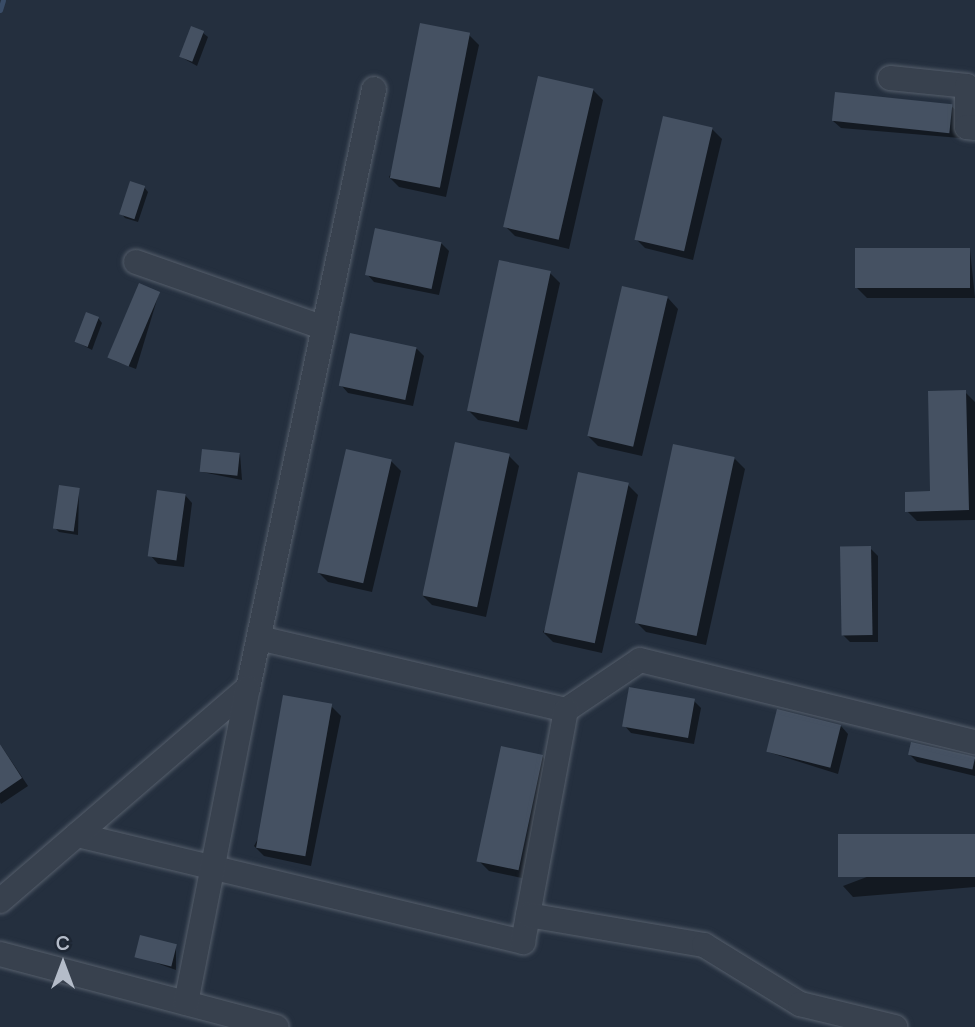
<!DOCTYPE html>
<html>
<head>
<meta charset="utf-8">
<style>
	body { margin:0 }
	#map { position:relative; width:975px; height:1027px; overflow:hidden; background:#242f3e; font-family:Manrope,sans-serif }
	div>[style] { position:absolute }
	.shadow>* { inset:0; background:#0007 }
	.stream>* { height:5px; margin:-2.5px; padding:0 2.5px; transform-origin:2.5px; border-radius:2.5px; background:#394c67 }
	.building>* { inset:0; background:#455162; transform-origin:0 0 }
	.roads { filter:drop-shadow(0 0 2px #565f6c) drop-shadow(0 0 2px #565f6c) }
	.minor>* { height:24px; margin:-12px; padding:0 12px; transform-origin:12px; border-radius:12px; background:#38414e }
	span { translate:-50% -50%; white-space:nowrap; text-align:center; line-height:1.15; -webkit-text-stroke:6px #1d2633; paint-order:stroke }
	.north { position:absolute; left:28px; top:929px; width:70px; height:70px; -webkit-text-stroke:5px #1d2633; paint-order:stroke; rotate:0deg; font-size:19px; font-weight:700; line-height:28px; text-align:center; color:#b4bcc9 }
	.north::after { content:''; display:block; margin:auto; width:24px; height:32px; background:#b4bcc9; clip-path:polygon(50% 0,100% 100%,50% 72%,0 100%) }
</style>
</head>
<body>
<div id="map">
	<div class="shadow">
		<i style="clip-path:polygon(203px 33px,208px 37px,197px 66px,181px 57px)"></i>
		<i style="clip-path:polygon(469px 35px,479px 45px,446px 197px,399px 187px,389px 177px)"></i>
		<i style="clip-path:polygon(593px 90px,603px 100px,569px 249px,515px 236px,505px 226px)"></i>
		<i style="clip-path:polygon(951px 106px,959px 113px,960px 138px,841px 128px,833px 121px)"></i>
		<i style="clip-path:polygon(712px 129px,722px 139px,693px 260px,645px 248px,635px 238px)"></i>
		<i style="clip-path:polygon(144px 187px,148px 192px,138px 222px,125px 218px,121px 213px)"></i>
		<i style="clip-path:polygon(441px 243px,449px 251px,439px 295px,374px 282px,367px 274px)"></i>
		<i style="clip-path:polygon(970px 250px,975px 298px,867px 298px,857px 288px)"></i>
		<i style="clip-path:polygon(550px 273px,560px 283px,527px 430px,478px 420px,468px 410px)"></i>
		<i style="clip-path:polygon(159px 293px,136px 369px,115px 361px,112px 358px)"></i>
		<i style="clip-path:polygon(668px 298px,678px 309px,642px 456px,598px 446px,588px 436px)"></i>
		<i style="clip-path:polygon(98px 318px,102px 323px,92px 350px,77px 342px)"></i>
		<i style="clip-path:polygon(417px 349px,424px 356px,413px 406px,348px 393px,341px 385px)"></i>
		<i style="clip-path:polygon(965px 392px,975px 402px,975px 520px,917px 521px,907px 511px,932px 493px)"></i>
		<i style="clip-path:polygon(240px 454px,242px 480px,202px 472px)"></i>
		<i style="clip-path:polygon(509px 456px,519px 466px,486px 617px,432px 605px,422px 595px)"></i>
		<i style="clip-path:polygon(735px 459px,745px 469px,706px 645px,646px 632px,636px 622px)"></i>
		<i style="clip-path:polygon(391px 461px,401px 471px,372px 592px,328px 582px,318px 572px)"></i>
		<i style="clip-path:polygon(628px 485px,638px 495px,602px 653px,553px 642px,543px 632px)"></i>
		<i style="clip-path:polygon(79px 490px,78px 535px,59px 532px,54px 527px)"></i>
		<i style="clip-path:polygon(185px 495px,192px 503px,184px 567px,158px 564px,151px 556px)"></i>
		<i style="clip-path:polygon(870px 548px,878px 556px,878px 642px,850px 642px,843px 635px)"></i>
		<i style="clip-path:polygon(694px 701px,701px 708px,694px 744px,631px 733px,624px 725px)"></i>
		<i style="clip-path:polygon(331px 706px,341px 716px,311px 866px,264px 856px,254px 846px)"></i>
		<i style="clip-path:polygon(841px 726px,848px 734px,838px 774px,768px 752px)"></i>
		<i style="clip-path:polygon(0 744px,28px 786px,1px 804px,0 802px)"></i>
		<i style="clip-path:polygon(910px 755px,975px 759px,975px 776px,917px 762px)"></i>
		<i style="clip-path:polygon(542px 756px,552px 767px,531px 880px,489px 871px,479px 861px)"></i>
		<i style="clip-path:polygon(975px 836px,975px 887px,853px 897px,843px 886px)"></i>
		<i style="clip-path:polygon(176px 946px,176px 970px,137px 956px)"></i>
	</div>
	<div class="stream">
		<i style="left:0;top:10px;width:10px;rotate:-73deg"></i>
	</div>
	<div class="building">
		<i style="left:420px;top:23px;width:51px;height:158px;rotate:11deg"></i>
		<i style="left:191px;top:26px;width:14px;height:33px;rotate:21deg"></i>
		<i style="left:538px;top:76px;width:57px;height:155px;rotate:13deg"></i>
		<i style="left:835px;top:92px;width:118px;height:29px;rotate:6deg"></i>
		<i style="left:663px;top:116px;width:51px;height:127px;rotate:13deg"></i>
		<i style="left:130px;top:181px;width:16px;height:35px;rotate:18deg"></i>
		<i style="left:375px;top:228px;width:68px;height:48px;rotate:12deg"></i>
		<i style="left:855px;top:248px;width:115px;height:40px"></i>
		<i style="left:499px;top:260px;width:53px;height:154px;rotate:12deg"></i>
		<i style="left:139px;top:283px;width:23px;height:81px;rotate:23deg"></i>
		<i style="left:622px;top:286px;width:47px;height:154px;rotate:13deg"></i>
		<i style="left:86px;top:312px;width:14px;height:32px;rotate:21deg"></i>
		<i style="left:350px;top:333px;width:68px;height:54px;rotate:12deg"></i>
		<i style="clip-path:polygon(966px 390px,969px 510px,905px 512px,905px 492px,930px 491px,928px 391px)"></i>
		<i style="left:455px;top:442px;width:56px;height:157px;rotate:12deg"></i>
		<i style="left:673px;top:444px;width:63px;height:183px;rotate:12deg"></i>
		<i style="left:202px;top:449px;width:38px;height:23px;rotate:6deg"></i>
		<i style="left:346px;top:449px;width:47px;height:127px;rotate:13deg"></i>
		<i style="left:578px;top:472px;width:52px;height:164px;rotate:12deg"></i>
		<i style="left:59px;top:485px;width:21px;height:44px;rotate:8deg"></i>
		<i style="left:157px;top:490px;width:29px;height:67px;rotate:8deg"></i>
		<i style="left:871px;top:546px;width:89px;height:31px;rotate:89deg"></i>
		<i style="left:629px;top:687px;width:67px;height:40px;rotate:10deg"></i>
		<i style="left:283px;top:695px;width:50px;height:155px;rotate:10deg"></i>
		<i style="left:777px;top:709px;width:66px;height:44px;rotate:14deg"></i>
		<i style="left:911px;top:742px;width:66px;height:13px;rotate:13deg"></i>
		<i style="clip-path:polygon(0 744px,22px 778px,0 793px)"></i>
		<i style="left:501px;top:746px;width:43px;height:118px;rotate:12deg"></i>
		<i style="left:975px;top:834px;width:43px;height:137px;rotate:90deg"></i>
		<i style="left:140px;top:935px;width:38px;height:23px;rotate:14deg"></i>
	</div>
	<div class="roads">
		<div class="minor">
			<i style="left:890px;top:78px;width:77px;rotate:5.9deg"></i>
			<i style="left:967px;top:86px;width:41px;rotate:90deg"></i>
			<i style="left:967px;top:127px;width:8px;rotate:7deg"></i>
			<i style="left:136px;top:262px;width:199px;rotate:19.3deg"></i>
			<i style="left:259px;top:638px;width:315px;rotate:13.2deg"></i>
			<i style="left:566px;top:710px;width:89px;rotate:-34deg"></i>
			<i style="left:640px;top:660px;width:345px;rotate:13.8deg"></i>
			<i style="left:77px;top:835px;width:459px;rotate:13.5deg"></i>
			<i style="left:523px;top:942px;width:236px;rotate:-79.5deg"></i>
			<i style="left:0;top:901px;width:327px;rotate:-40.7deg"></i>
			<i style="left:248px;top:688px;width:612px;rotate:-78.12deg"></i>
			<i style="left:528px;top:915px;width:179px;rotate:9.7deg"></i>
			<i style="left:704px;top:945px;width:113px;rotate:31.6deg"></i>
			<i style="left:800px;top:1004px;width:98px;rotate:13.6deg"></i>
			<i style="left:0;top:954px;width:286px;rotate:14.8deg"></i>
			<i style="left:186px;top:1003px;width:321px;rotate:-78.9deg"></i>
		</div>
	</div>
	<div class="north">С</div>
</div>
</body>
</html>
